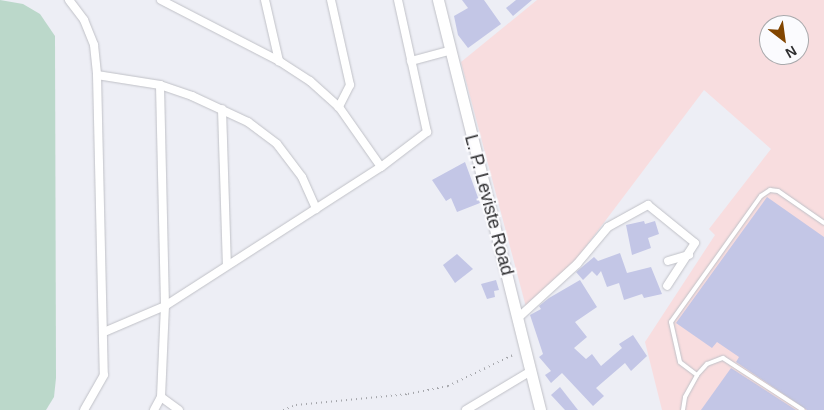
<!DOCTYPE html>
<html>
<head>
<meta charset="utf-8">
<style>
	body { margin:0 }
	#map { position:relative; width:824px; height:410px; overflow:hidden; background:#edeef5; font-family:Arial,sans-serif }
	div>[style] { position:absolute }
	.industrial>* { inset:0; background:#f8dddf }
	.green>* { inset:0; background:#bbd8ca }
	.building>* { inset:0; background:#c3c6e6 }
	.path>* { height:2px; margin-top:-1px; transform-origin:0; background:repeating-linear-gradient(90deg,#a6a7ac 0 1px,transparent 0 5px) }
	.roads { filter:drop-shadow(0 0 1px #c0c1c7) drop-shadow(0 0 1px #c0c1c7) }
	.lane>* { height:4px; margin:-2px; padding:0 2px; transform-origin:2px; border-radius:2px; background:#fff }
	.street>* { height:8px; margin:-4px; padding:0 4px; transform-origin:4px; border-radius:4px; background:#fff }
	.secondary>* { height:11px; margin:-5.5px; padding:0 5.5px; transform-origin:5.5px; border-radius:5.5px; background:#fff }
	span { translate:-50% -50%; white-space:nowrap; text-align:center; line-height:1.15; -webkit-text-stroke:4.5px #fbfbfe; paint-order:stroke }
	.street-label { font-size:18px; color:#2e2e30 }
	.north { position:absolute; left:759px; top:15px; width:50px; height:50px; box-sizing:border-box; background:#fbfbfe; border:1px solid #a9a9ac; border-radius:50%; rotate:150deg; font-size:14px; font-weight:700; line-height:20px; text-align:center; color:#2e2e30 }
	.north::after { content:''; display:block; margin:auto; width:18px; height:22px; background:#824500; clip-path:polygon(50% 0,100% 100%,50% 72%,0 100%) }
</style>
</head>
<body>
<div id="map">
	<div class="industrial">
		<i style="clip-path:polygon(evenodd,537px 0,824px 0,824px 410px,662px 410px,645px 342px,715px 235px,709px 229px,771px 149px,704px 90px,575px 261px,526px 307px,461px 62px,537px 0,769px 25px,799px 25px,799px 55px,769px 55px,769px 25px)"></i>
	</div>
	<div class="green">
		<i style="clip-path:polygon(0 0,23px 4px,40px 14px,55px 36px,56px 378px,54px 397px,46px 410px,0 410px)"></i>
	</div>
	<div class="building">
		<i style="clip-path:polygon(462px 0,484px 0,501px 24px,468px 48px,458px 35px,454px 16px,468px 8px)"></i>
		<i style="clip-path:polygon(516px 0,532px 0,513px 16px,506px 8px)"></i>
		<i style="clip-path:polygon(465px 162px,480px 203px,457px 212px,451px 198px,446px 201px,432px 180px)"></i>
		<i style="clip-path:polygon(767px 197px,824px 237px,824px 410px,807px 410px,736px 362px,739px 357px,717px 342px,712px 348px,676px 323px)"></i>
		<i style="clip-path:polygon(644px 221px,645px 224px,655px 221px,659px 234px,648px 238px,651px 248px,632px 255px,626px 225px)"></i>
		<i style="clip-path:polygon(620px 253px,627px 273px,651px 267px,662px 294px,644px 298px,642px 294px,624px 300px,619px 283px,607px 287px,601px 271px,597px 276px,592px 271px,583px 280px,576px 272px,594px 257px,598px 261px)"></i>
		<i style="clip-path:polygon(457px 254px,473px 269px,455px 283px,443px 265px)"></i>
		<i style="clip-path:polygon(496px 280px,499px 290px,494px 291px,495px 297px,487px 299px,481px 284px)"></i>
		<i style="clip-path:polygon(580px 280px,597px 307px,575px 322px,587px 337px,574px 348px,586px 359px,592px 354px,601px 366px,622px 348px,619px 344px,633px 335px,647px 356px,631px 371px,625px 363px,596px 388px,604px 396px,593px 406px,562px 373px,551px 383px,545px 375px,551px 371px,539px 357px,543px 354px,530px 315px,541px 309px,539px 306px,549px 298px)"></i>
		<i style="clip-path:polygon(731px 368px,796px 410px,701px 410px)"></i>
		<i style="clip-path:polygon(560px 387px,578px 410px,565px 410px,551px 395px)"></i>
	</div>
	<div class="path">
		<i style="left:283px;top:410px;width:14px;rotate:-21deg"></i>
		<i style="left:296px;top:405px;width:113px;rotate:-5.6deg"></i>
		<i style="left:408px;top:394px;width:41px;rotate:-11.3deg"></i>
		<i style="left:448px;top:386px;width:74px;rotate:-25.5deg"></i>
	</div>
	<div class="roads">
		<div class="lane">
			<i style="left:697px;top:375px;width:21px;rotate:-143deg"></i>
			<i style="left:680px;top:362px;width:41px;rotate:-102.7deg"></i>
			<i style="left:671px;top:322px;width:155px;rotate:-54.5deg"></i>
			<i style="left:761px;top:196px;width:11px;rotate:-34deg"></i>
			<i style="left:770px;top:190px;width:8px;rotate:7deg"></i>
			<i style="left:778px;top:191px;width:56px;rotate:34.8deg"></i>
			<i style="left:683px;top:410px;width:13px;rotate:-81deg"></i>
			<i style="left:685px;top:397px;width:25px;rotate:-61deg"></i>
			<i style="left:697px;top:375px;width:15px;rotate:-48deg"></i>
			<i style="left:707px;top:364px;width:17px;rotate:-21deg"></i>
			<i style="left:723px;top:358px;width:95px;rotate:33deg"></i>
		</div>
		<div class="street">
			<i style="left:69px;top:0;width:25px;rotate:53deg"></i>
			<i style="left:84px;top:20px;width:27px;rotate:68deg"></i>
			<i style="left:94px;top:45px;width:30px;rotate:84deg"></i>
			<i style="left:97px;top:75px;width:300px;rotate:88.7deg"></i>
			<i style="left:104px;top:375px;width:40px;rotate:119.7deg"></i>
			<i style="left:161px;top:0;width:133px;rotate:27.3deg"></i>
			<i style="left:279px;top:61px;width:37px;rotate:33deg"></i>
			<i style="left:310px;top:81px;width:39px;rotate:42deg"></i>
			<i style="left:339px;top:107px;width:73px;rotate:55deg"></i>
			<i style="left:265px;top:0;width:63px;rotate:77.1deg"></i>
			<i style="left:331px;top:0;width:87px;rotate:77.4deg"></i>
			<i style="left:350px;top:85px;width:25px;rotate:117deg"></i>
			<i style="left:411px;top:61px;width:39px;rotate:-15deg"></i>
			<i style="left:97px;top:75px;width:64px;rotate:9deg"></i>
			<i style="left:160px;top:85px;width:34px;rotate:19deg"></i>
			<i style="left:192px;top:96px;width:62px;rotate:24.9deg"></i>
			<i style="left:248px;top:122px;width:36px;rotate:37deg"></i>
			<i style="left:277px;top:144px;width:41px;rotate:52.9deg"></i>
			<i style="left:302px;top:177px;width:35px;rotate:66deg"></i>
			<i style="left:222px;top:109px;width:156px;rotate:88.2deg"></i>
			<i style="left:668px;top:261px;width:22px;rotate:-16deg"></i>
			<i style="left:519px;top:317px;width:79px;rotate:-42.4deg"></i>
			<i style="left:577px;top:264px;width:48px;rotate:-50deg"></i>
			<i style="left:608px;top:227px;width:46px;rotate:-28.8deg"></i>
			<i style="left:648px;top:205px;width:60px;rotate:39deg"></i>
			<i style="left:695px;top:243px;width:51px;rotate:123.1deg"></i>
			<i style="left:104px;top:332px;width:66px;rotate:-23.1deg"></i>
			<i style="left:165px;top:306px;width:257px;rotate:-32.8deg"></i>
			<i style="left:381px;top:167px;width:58px;rotate:-37.3deg"></i>
			<i style="left:427px;top:132px;width:135px;rotate:-102.4deg"></i>
			<i style="left:161px;top:397px;width:22px;rotate:36deg"></i>
			<i style="left:154px;top:410px;width:15px;rotate:-62deg"></i>
			<i style="left:161px;top:397px;width:91px;rotate:-87.5deg"></i>
			<i style="left:165px;top:306px;width:221px;rotate:-91.3deg"></i>
			<i style="left:466px;top:410px;width:76px;rotate:-31deg"></i>
		</div>
		<div class="secondary">
			<i style="left:438px;top:0;width:422px;rotate:76deg"></i>
		</div>
	</div>
	<div class="street-label">
		<span style="left:489px;top:205px;rotate:75deg">L. P. Leviste Road</span>
	</div>
	<div class="north">N</div>
</div>
</body>
</html>
